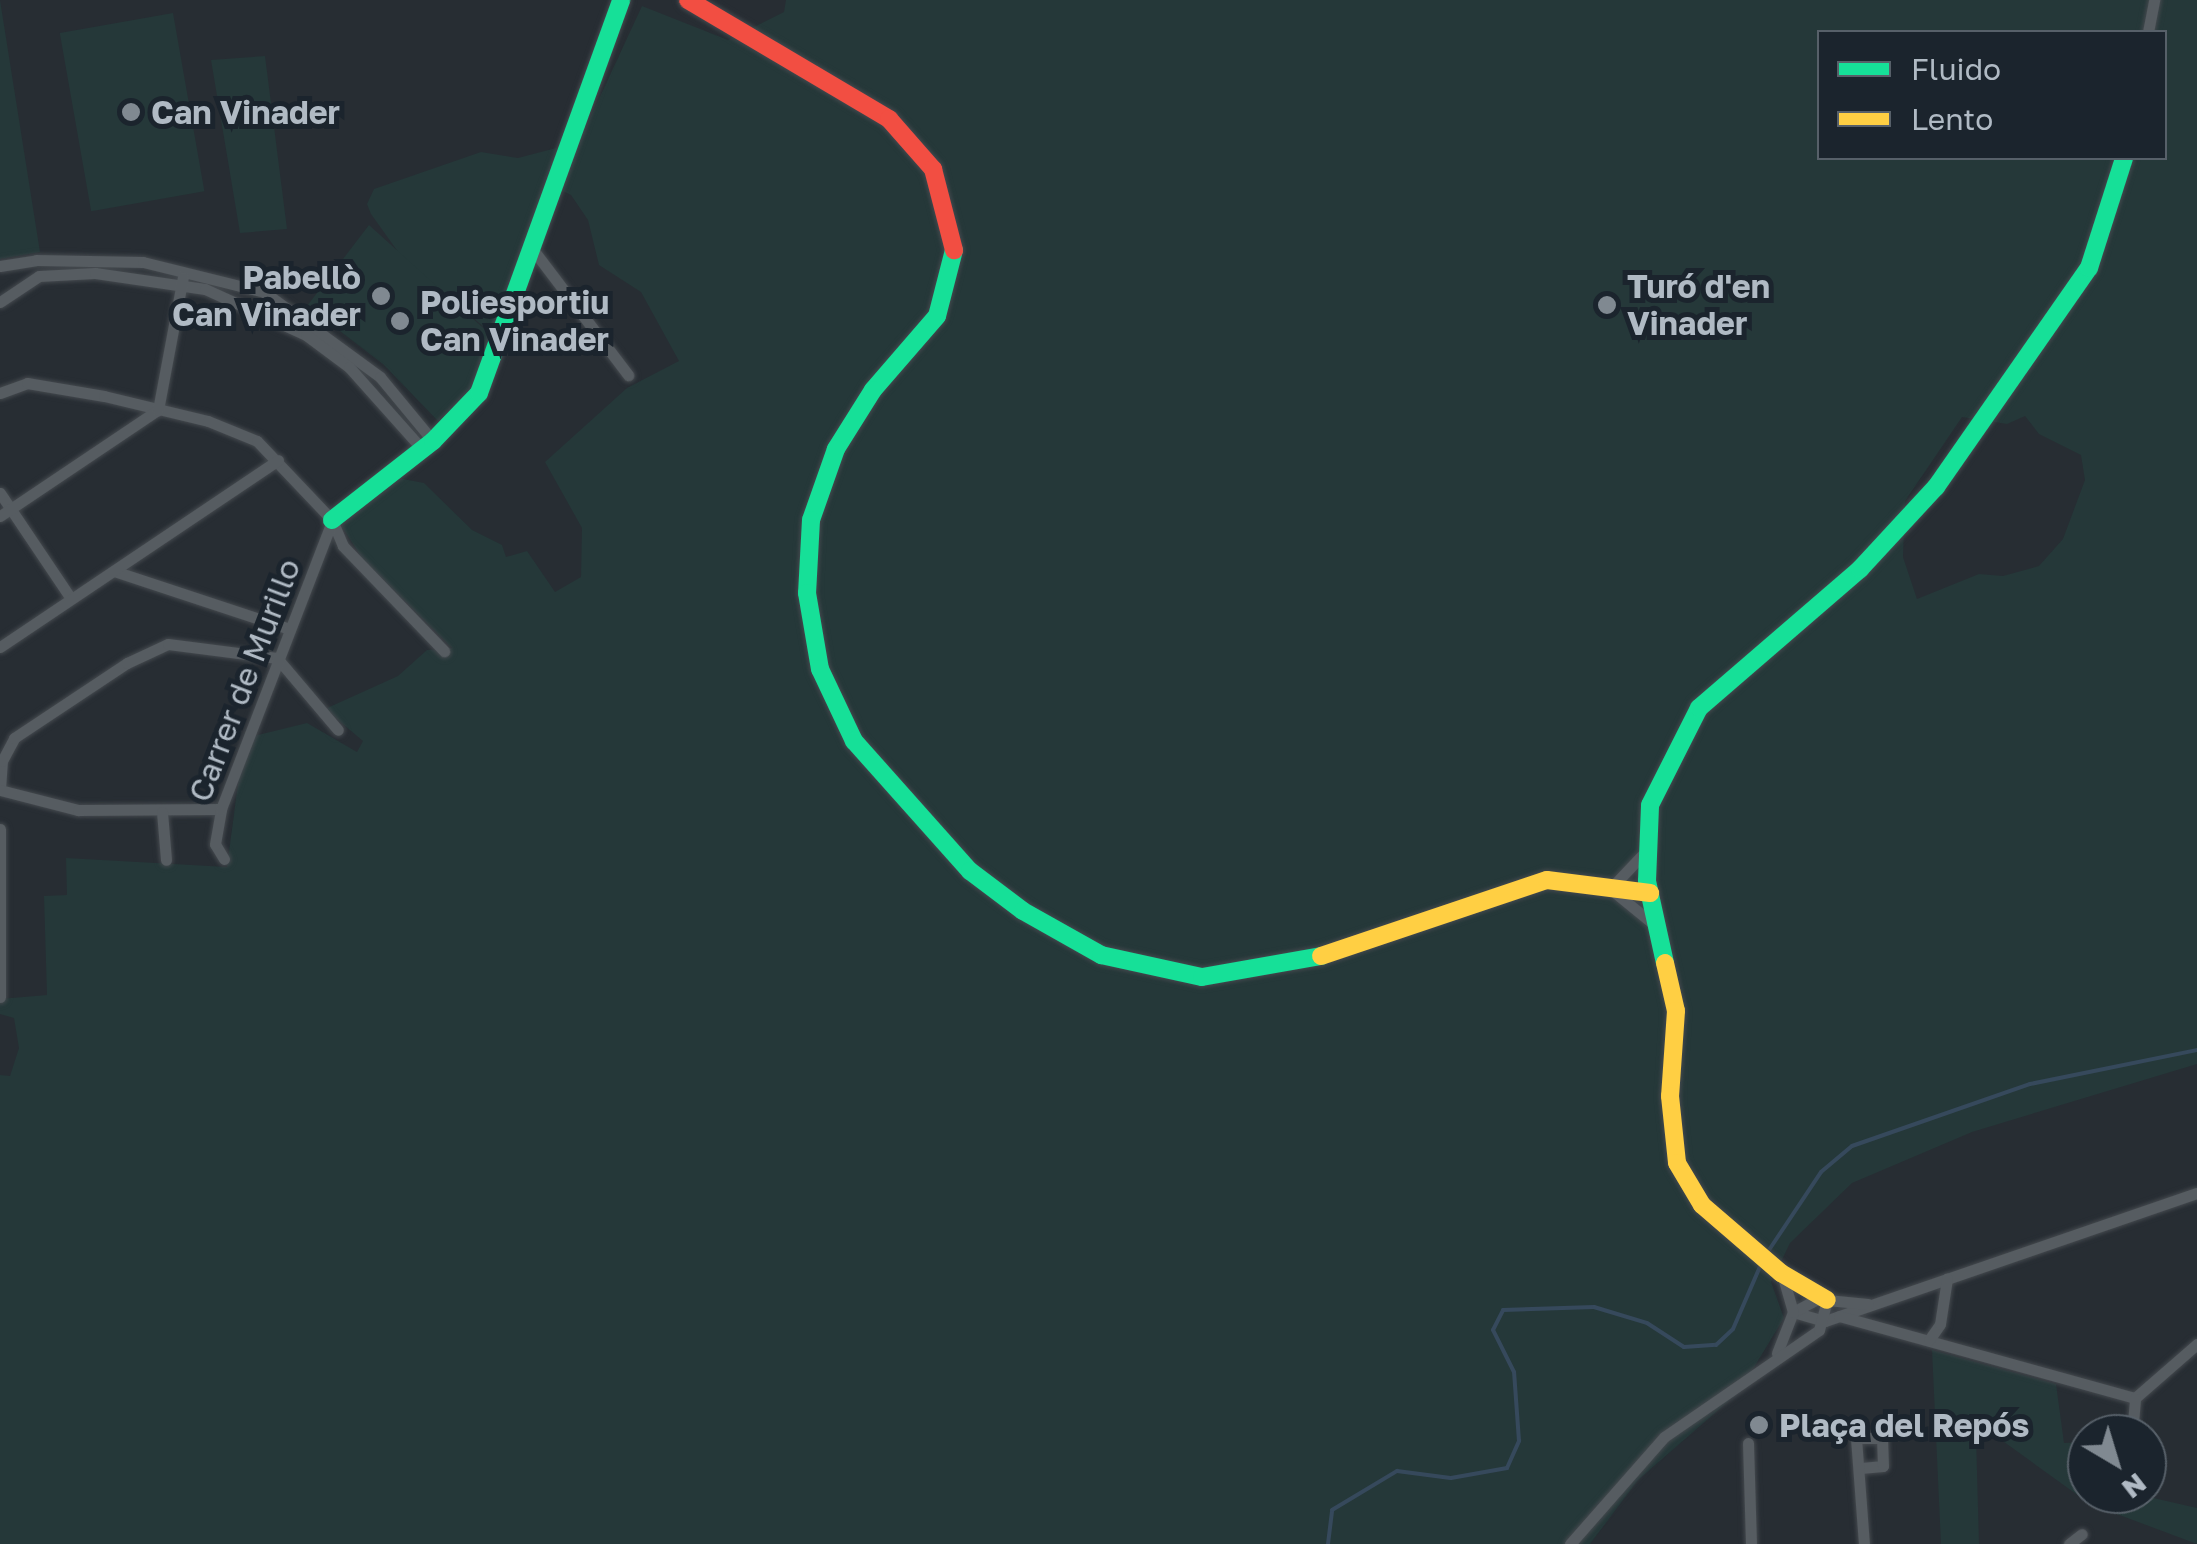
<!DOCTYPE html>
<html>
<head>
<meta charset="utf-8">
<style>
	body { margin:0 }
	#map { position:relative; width:2197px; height:1544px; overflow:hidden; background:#272d33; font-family:"Golos Text",sans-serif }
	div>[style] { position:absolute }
	.green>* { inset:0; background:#253839; transform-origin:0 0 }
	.stream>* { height:4px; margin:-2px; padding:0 2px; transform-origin:2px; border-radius:2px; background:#36495c }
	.roads { filter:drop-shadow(0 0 2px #44494e) drop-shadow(0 0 2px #44494e) }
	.street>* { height:11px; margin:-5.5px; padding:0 5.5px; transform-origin:5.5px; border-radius:5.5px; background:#565c61 }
	.fast>* { height:18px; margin:-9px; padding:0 9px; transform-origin:9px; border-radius:9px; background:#16e098 }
	.slow>* { height:18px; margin:-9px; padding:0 9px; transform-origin:9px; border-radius:9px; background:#ffcf43 }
	.jam>* { height:18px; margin:-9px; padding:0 9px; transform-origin:9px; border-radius:9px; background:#f24e42 }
	.dots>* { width:28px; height:28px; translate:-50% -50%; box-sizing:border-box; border:5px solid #1b242d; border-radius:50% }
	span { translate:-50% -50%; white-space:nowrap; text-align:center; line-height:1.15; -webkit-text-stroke:10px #1b242d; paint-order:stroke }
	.poi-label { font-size:32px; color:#b0bac4; font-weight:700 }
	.left { translate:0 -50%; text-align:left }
	.right { translate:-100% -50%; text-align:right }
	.street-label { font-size:32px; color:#b0bac4 }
	.legend { position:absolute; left:1817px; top:30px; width:350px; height:130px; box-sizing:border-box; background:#1b242d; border:2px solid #576069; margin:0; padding:12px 18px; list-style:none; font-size:30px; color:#b0bac4 }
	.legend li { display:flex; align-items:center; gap:20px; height:50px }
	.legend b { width:50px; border:2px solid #576069 }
	.north { position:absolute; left:2067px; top:1414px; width:100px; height:100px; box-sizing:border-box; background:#1b242d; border:2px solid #576069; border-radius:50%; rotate:142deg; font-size:28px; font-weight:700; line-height:40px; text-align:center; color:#b0bac4 }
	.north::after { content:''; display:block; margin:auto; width:35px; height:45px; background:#808991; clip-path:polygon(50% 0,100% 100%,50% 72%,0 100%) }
</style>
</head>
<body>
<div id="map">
	<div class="green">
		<i style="clip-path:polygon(0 0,40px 252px,0 259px)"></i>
		<i style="clip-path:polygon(evenodd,786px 0,2197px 0,2197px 1064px,1972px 1132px,1852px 1183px,1790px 1243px,1771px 1282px,1784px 1318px,1739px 1392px,1638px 1480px,1590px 1544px,0 1544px,0 1075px,10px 1076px,19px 1048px,14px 1018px,0 1014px,0 999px,47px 995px,44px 896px,67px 895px,66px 858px,227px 867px,239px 776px,254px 736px,307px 723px,357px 752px,363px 741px,325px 709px,398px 676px,427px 650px,452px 648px,362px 558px,339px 522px,387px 476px,424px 483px,472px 530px,502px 545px,506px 557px,527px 551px,555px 592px,581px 577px,582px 528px,545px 462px,627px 388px,679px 361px,641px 292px,599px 265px,588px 220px,571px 195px,561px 190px,492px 334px,401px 256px,371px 214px,367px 204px,374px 189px,481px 152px,518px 158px,579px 142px,642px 6px,728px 40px,784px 12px,786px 0,1820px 32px,2164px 32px,2164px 158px,1820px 158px,1820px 32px,786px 0,2025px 416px,2039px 434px,2081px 455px,2085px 480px,2063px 539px,2039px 566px,2003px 576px,1979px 574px,1917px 599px,1903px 557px,1905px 501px,1962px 417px,2007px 424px,2025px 416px)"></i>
		<i style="left:173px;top:13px;width:181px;height:115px;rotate:80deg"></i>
		<i style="clip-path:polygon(265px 56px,287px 229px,240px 233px,211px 60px)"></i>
		<i style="clip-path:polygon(369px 225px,491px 335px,473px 390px,438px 421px,383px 364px,307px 306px)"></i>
		<i style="clip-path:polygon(1932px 1350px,2056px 1384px,2064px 1443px,2087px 1442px,2087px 1494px,2136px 1494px,2197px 1508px,2197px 1544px,2090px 1504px,1993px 1434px,1976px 1435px,1979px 1544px,1941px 1544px)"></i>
	</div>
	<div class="stream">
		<i style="left:1767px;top:1253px;width:97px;rotate:-56.3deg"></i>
		<i style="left:1821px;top:1172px;width:40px;rotate:-40deg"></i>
		<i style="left:1852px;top:1146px;width:188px;rotate:-19.2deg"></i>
		<i style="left:2030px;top:1084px;width:170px;rotate:-11.5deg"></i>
		<i style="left:1328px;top:1544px;width:34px;rotate:-83deg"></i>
		<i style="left:1332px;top:1510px;width:76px;rotate:-31deg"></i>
		<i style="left:1397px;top:1471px;width:54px;rotate:7.4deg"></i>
		<i style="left:1451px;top:1478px;width:57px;rotate:-10.1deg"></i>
		<i style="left:1507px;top:1468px;width:30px;rotate:-66deg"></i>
		<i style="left:1519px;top:1441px;width:69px;rotate:-94.1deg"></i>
		<i style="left:1514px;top:1372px;width:47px;rotate:-116.6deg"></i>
		<i style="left:1493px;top:1330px;width:22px;rotate:-63deg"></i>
		<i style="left:1503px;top:1310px;width:91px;rotate:-1.9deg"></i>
		<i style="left:1594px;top:1307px;width:55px;rotate:16.8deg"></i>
		<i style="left:1647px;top:1323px;width:44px;rotate:33deg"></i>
		<i style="left:1684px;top:1347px;width:32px;rotate:-4deg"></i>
		<i style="left:1716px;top:1345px;width:23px;rotate:-43deg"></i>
		<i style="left:1733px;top:1329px;width:73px;rotate:-66.6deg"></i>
	</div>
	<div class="roads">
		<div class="street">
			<i style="left:2148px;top:32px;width:33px;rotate:-79deg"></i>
			<i style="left:531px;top:247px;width:161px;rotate:52.8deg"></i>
			<i style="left:0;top:266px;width:36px;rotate:-9deg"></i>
			<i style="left:36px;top:260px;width:107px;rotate:1.1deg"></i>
			<i style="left:143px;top:262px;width:125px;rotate:13.9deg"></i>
			<i style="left:264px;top:292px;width:144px;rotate:36.2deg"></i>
			<i style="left:380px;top:377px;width:83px;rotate:50.4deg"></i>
			<i style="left:0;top:302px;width:47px;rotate:-33.7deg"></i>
			<i style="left:39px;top:276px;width:56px;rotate:-3.1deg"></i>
			<i style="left:95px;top:273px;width:111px;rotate:8.3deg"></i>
			<i style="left:205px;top:289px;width:111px;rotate:24.5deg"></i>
			<i style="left:306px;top:335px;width:54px;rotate:36.7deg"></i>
			<i style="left:349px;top:367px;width:110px;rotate:48.3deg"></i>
			<i style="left:0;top:393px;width:29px;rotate:-20deg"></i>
			<i style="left:27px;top:383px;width:78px;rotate:9.6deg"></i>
			<i style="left:104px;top:396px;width:107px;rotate:13.5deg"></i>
			<i style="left:208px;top:421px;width:53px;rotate:22.2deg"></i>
			<i style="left:257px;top:441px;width:109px;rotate:46.5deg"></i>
			<i style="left:332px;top:520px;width:28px;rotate:67deg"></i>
			<i style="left:343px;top:546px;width:146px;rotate:46.1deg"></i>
			<i style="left:0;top:493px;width:125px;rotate:56.1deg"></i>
			<i style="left:0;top:516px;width:190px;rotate:-33.9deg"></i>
			<i style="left:158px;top:410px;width:135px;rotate:-79.4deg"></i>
			<i style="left:114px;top:571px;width:181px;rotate:18.3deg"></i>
			<i style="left:0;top:647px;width:335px;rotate:-33.9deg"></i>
			<i style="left:0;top:789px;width:28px;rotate:-86deg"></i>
			<i style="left:2px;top:761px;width:26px;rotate:-62deg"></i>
			<i style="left:14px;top:738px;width:136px;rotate:-33.6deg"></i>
			<i style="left:127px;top:663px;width:45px;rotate:-24.9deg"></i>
			<i style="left:168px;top:644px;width:110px;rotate:7.3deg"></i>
			<i style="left:277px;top:658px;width:94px;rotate:49.7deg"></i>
			<i style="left:0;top:790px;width:81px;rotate:14.4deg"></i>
			<i style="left:78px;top:810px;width:143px;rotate:-0.4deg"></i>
			<i style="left:162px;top:812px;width:48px;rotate:85.2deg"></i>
			<i style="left:0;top:829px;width:168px;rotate:90deg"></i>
			<i style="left:224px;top:859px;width:17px;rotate:-121deg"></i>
			<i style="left:215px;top:844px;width:36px;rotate:-80deg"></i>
			<i style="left:221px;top:809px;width:308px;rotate:-68.9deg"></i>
			<i style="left:1610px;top:889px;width:50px;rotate:-46.6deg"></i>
			<i style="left:1613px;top:891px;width:57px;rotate:39.3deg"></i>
			<i style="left:1793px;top:1312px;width:33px;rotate:16deg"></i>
			<i style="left:1825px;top:1321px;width:393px;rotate:-19deg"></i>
			<i style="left:1793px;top:1312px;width:27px;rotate:-28deg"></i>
			<i style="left:1817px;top:1299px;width:51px;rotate:5.6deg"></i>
			<i style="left:1839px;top:1316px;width:307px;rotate:15.5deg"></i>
			<i style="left:2135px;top:1398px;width:82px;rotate:-41.1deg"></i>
			<i style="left:1929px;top:1340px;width:19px;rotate:-55deg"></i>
			<i style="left:1940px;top:1324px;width:46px;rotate:-81.2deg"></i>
			<i style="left:1777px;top:1353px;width:44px;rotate:-68.7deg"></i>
			<i style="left:1793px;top:1312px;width:36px;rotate:-106deg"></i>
			<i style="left:2132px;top:1434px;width:36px;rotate:-85deg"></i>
			<i style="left:1748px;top:1443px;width:101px;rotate:88.3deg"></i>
			<i style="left:1861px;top:1468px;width:22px;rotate:-5deg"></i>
			<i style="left:1883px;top:1466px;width:28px;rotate:-92deg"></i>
			<i style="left:1882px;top:1438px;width:26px;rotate:180deg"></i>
			<i style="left:1856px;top:1438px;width:106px;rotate:85.7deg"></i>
			<i style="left:1570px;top:1544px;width:142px;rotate:-48.7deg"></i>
			<i style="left:1664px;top:1437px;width:188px;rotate:-34.6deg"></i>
			<i style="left:1819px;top:1330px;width:31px;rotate:-75deg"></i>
			<i style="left:2069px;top:1544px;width:16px;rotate:-38deg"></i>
		</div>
		<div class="fast">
			<i style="left:954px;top:250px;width:68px;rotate:104.4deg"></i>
			<i style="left:937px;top:316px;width:98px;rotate:130.9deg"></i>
			<i style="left:873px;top:390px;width:70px;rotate:122.1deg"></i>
			<i style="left:836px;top:449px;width:75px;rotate:109.4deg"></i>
			<i style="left:811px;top:520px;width:73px;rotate:93.1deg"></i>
			<i style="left:807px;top:593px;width:77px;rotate:80.3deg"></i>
			<i style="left:820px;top:669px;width:80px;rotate:64.7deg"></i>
			<i style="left:854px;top:741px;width:174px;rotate:48.3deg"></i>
			<i style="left:970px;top:871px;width:66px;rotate:37deg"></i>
			<i style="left:1023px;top:911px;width:90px;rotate:29.4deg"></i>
			<i style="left:1101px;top:955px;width:103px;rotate:12.3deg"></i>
			<i style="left:1202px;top:977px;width:121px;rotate:-10deg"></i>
			<i style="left:332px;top:520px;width:128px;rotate:-38deg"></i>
			<i style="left:433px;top:441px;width:66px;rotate:-46.2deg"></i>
			<i style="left:479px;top:393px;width:418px;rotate:-70.1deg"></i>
			<i style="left:1665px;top:963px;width:84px;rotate:-102.4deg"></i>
			<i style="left:1647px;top:881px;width:76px;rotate:-87.7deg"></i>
			<i style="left:1650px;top:805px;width:109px;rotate:-63.2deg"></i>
			<i style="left:1699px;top:708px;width:213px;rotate:-40.8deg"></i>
			<i style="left:1860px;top:569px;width:112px;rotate:-47.2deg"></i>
			<i style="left:1936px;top:487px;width:267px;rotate:-55.1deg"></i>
			<i style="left:2089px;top:268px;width:115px;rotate:-72.3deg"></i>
		</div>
		<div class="slow">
			<i style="left:1321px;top:956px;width:238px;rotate:-18.6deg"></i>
			<i style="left:1547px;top:880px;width:104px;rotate:7.2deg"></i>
			<i style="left:1665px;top:963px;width:49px;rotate:77.1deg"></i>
			<i style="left:1676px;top:1011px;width:85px;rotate:94deg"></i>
			<i style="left:1670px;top:1096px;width:67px;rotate:84deg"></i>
			<i style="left:1677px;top:1163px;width:49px;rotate:59.2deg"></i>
			<i style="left:1702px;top:1205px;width:104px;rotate:40.7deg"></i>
			<i style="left:1781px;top:1273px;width:53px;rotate:30.4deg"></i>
		</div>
		<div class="jam">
			<i style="left:688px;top:0;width:234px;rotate:30.6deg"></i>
			<i style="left:889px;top:119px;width:67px;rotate:48.7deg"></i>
			<i style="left:933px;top:169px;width:84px;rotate:75.5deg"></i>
		</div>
	</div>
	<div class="dots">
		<i style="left:131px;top:112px;background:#808991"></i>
		<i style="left:381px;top:296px;background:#808991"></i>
		<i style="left:1607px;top:305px;background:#808991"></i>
		<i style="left:400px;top:321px;background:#808991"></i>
		<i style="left:1759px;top:1425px;background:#808991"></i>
	</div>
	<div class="poi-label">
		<span class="left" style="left:151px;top:112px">Can Vinader</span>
		<span class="right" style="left:361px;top:296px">Pabellò<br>Can Vinader</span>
		<span class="left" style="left:1627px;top:305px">Turó d'en<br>Vinader</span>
		<span class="left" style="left:420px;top:321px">Poliesportiu<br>Can Vinader</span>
		<span class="left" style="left:1779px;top:1425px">Plaça del Repós</span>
	</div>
	<div class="street-label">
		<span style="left:244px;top:680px;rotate:-69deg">Carrer de Murillo</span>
	</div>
	<ul class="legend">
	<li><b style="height:12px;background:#16e098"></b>Fluido</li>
	<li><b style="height:12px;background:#ffcf43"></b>Lento</li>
	</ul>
	<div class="north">N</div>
</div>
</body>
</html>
